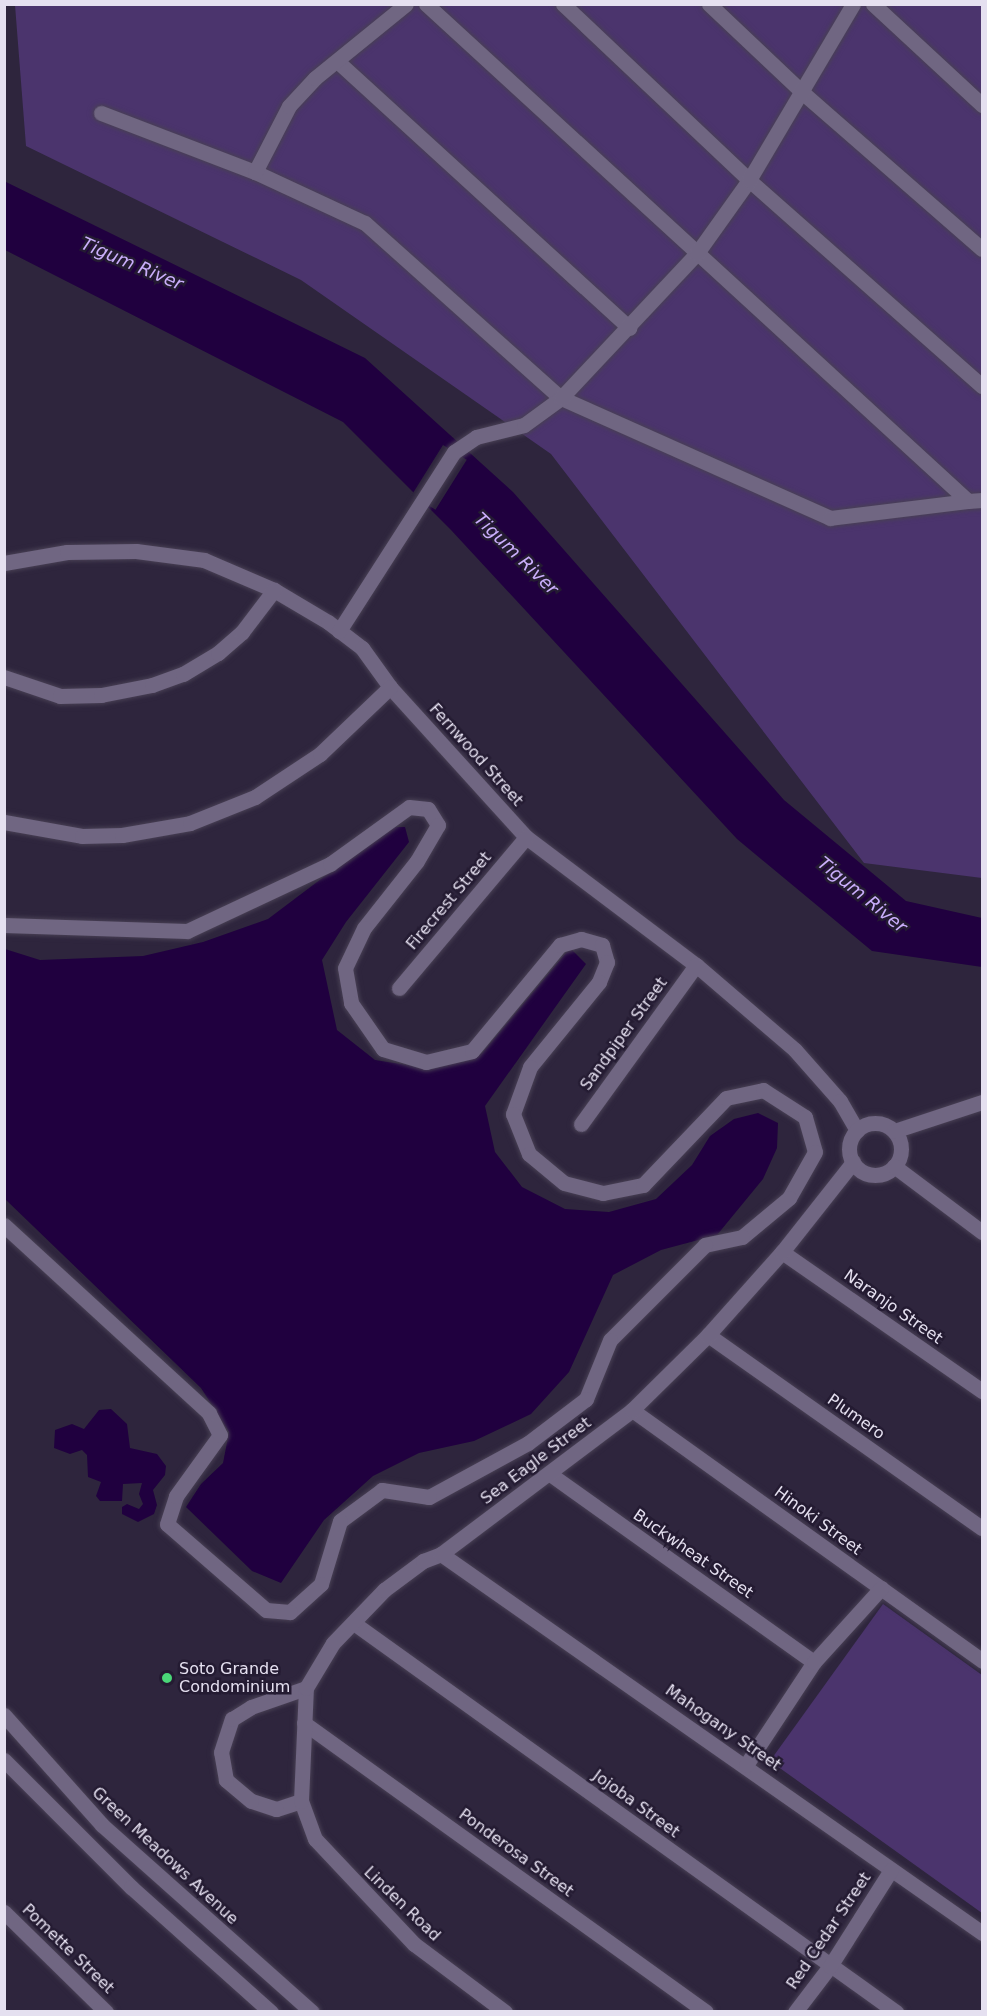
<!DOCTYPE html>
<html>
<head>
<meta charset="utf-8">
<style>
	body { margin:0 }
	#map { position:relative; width:987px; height:2016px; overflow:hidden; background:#2e253d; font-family:"DejaVu Sans",sans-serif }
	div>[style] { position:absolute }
	.green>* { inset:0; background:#4b346d }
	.water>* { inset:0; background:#20003f }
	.pier>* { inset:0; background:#2e253d; transform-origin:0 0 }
	.roads { filter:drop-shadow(0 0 2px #484054) drop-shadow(0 0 2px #484054) }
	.street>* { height:15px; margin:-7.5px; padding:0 7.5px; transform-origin:7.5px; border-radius:7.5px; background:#706682 }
	.street>.ring { margin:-7.5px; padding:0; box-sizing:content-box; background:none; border:15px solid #706682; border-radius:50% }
	.dots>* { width:16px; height:16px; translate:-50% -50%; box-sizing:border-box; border:3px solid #241b32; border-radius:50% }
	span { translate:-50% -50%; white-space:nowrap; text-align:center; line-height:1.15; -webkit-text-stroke:5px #241b32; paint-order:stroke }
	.street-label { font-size:16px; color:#e5e0f0 }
	.poi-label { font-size:16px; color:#e5e0f0 }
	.left { translate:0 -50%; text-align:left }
	.water-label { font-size:18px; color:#caaefb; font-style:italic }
	.frame { position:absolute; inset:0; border:6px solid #e5e0f0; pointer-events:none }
</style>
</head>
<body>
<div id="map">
	<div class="green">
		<i style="clip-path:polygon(15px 5px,982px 5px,982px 878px,864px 863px,551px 454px,301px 280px,26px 146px)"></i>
		<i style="clip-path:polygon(883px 1604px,982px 1675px,982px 1913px,770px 1761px)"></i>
	</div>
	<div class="water">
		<i style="clip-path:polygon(4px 181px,365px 358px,513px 492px,784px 800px,906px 901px,982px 918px,982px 967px,872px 951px,737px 839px,451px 530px,343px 422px,5px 250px)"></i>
		<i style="clip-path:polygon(390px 827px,405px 827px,409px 842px,346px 922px,322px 960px,337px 1030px,375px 1060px,433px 1069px,482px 1053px,570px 948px,586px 964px,485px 1106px,495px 1152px,522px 1187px,565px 1209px,609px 1212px,656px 1199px,692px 1165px,710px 1136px,734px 1119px,758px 1113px,778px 1123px,777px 1148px,763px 1179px,717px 1235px,661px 1250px,613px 1275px,569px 1372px,531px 1414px,474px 1441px,419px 1453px,373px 1476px,324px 1520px,281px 1583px,252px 1571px,186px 1507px,201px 1484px,223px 1463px,229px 1432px,201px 1388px,5px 1199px,5px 949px,40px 960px,143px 956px,203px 942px,268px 919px)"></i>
		<i style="clip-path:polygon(111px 1409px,127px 1424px,130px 1448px,157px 1454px,166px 1466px,165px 1475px,153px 1490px,157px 1505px,154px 1514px,138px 1522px,122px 1514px,122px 1507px,127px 1504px,139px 1509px,143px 1504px,139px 1494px,142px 1483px,123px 1484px,122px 1501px,100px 1501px,96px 1496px,101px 1482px,88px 1477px,87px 1455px,82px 1450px,70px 1454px,54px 1448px,55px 1430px,72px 1424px,84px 1429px,99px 1410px)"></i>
	</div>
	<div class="pier">
		<i style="left:443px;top:445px;width:28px;height:59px;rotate:32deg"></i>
	</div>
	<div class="roads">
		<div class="street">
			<i style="left:426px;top:4px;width:735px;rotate:42.52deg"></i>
			<i style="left:968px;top:501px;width:14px;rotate:-4deg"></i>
			<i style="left:563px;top:4px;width:256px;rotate:43.4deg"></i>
			<i style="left:749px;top:180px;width:311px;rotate:41.5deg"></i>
			<i style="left:709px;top:4px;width:129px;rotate:43.4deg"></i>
			<i style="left:803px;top:93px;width:237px;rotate:41.1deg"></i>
			<i style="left:873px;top:4px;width:149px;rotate:42.8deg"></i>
			<i style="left:337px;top:61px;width:396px;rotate:42.4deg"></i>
			<i style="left:101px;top:113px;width:165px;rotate:21deg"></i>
			<i style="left:255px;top:172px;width:121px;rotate:24.9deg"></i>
			<i style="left:365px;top:223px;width:263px;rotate:41.8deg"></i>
			<i style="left:561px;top:398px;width:295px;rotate:24deg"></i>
			<i style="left:830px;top:518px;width:139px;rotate:-7deg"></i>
			<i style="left:255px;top:172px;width:74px;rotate:-62.7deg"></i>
			<i style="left:289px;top:106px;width:38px;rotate:-47deg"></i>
			<i style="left:315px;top:78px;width:117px;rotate:-39.1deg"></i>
			<i style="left:4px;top:563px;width:64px;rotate:-9.9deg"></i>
			<i style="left:67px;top:552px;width:69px;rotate:-0.8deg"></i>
			<i style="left:136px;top:551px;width:69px;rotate:7.5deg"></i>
			<i style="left:204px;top:560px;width:76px;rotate:23.2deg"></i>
			<i style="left:274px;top:590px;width:63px;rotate:30.7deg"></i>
			<i style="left:328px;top:622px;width:43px;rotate:37.4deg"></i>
			<i style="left:362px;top:648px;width:48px;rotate:54.3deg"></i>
			<i style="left:390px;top:687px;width:202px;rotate:47.8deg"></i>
			<i style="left:526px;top:837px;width:213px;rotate:37deg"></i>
			<i style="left:696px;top:965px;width:130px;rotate:40.6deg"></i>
			<i style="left:795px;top:1050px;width:68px;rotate:48.6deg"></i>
			<i style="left:840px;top:1101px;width:34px;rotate:60deg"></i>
			<i style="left:339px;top:631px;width:213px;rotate:-57.3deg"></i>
			<i style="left:454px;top:452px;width:27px;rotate:-34deg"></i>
			<i style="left:476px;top:437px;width:49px;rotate:-14deg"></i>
			<i style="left:524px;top:425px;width:46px;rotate:-36.1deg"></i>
			<i style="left:561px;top:398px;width:199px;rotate:-46.8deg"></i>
			<i style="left:697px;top:253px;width:90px;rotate:-54.5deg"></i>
			<i style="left:749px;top:180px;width:204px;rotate:-59.4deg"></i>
			<i style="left:4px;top:677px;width:59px;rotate:18.7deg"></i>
			<i style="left:60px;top:696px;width:41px;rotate:-1.4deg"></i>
			<i style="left:101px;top:695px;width:52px;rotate:-11.1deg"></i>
			<i style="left:152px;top:685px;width:33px;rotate:-20deg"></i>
			<i style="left:183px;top:674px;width:41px;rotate:-31deg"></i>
			<i style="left:218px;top:653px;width:32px;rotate:-41deg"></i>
			<i style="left:242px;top:632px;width:53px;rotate:-52.7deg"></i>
			<i style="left:4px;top:822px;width:79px;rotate:10.2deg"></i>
			<i style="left:82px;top:836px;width:40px;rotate:-1.4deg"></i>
			<i style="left:122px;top:835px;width:69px;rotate:-10deg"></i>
			<i style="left:190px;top:823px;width:70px;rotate:-21.8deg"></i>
			<i style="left:255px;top:797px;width:78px;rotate:-33.5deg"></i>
			<i style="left:320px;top:754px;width:97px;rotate:-43.7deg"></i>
			<i style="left:4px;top:925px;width:183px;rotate:1.9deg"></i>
			<i style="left:187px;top:931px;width:158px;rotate:-25.1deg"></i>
			<i style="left:330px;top:864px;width:97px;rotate:-35.8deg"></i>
			<i style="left:409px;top:807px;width:19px;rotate:6deg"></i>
			<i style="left:428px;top:809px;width:19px;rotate:58deg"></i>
			<i style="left:438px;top:825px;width:42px;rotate:120.3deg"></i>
			<i style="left:417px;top:861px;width:85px;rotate:128.3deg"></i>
			<i style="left:364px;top:928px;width:44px;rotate:115.4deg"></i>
			<i style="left:345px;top:968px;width:36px;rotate:80deg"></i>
			<i style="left:351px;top:1003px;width:56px;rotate:55.2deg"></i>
			<i style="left:383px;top:1049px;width:45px;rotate:16.8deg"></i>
			<i style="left:426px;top:1062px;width:47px;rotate:-13.4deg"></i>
			<i style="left:472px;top:1051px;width:138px;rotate:-50.3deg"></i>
			<i style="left:560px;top:945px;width:22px;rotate:-16deg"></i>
			<i style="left:581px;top:939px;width:22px;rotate:16deg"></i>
			<i style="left:602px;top:945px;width:18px;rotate:74deg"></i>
			<i style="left:607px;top:962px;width:22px;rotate:112deg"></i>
			<i style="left:599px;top:982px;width:109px;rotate:129.1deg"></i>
			<i style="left:530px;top:1067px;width:50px;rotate:109.9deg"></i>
			<i style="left:513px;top:1114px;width:43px;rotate:68.2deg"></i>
			<i style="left:529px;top:1154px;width:45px;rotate:39.6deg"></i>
			<i style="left:564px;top:1183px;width:40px;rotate:14.4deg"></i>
			<i style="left:603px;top:1193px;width:41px;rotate:-11.3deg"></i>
			<i style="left:643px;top:1185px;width:120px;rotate:-46.3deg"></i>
			<i style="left:726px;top:1098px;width:38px;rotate:-12deg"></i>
			<i style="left:763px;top:1090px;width:50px;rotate:32.7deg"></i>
			<i style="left:805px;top:1117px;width:36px;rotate:74deg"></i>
			<i style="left:815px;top:1152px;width:53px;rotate:119.5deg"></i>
			<i style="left:789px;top:1198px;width:61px;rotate:140.3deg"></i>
			<i style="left:742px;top:1237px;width:38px;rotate:168deg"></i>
			<i style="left:705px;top:1245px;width:134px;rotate:135deg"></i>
			<i style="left:610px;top:1340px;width:64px;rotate:112.1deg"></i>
			<i style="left:586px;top:1399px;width:73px;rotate:142.8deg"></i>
			<i style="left:528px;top:1443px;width:113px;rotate:151.4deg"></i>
			<i style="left:429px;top:1497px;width:48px;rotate:-171.5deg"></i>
			<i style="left:382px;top:1490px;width:52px;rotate:143.6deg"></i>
			<i style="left:340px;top:1521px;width:66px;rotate:106.8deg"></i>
			<i style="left:321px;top:1584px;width:42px;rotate:137.9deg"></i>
			<i style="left:290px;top:1612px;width:24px;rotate:-175deg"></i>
			<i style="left:266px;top:1610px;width:131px;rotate:-139deg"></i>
			<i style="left:167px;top:1524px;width:29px;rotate:-72deg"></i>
			<i style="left:176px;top:1496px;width:75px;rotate:-54.2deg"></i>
			<i style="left:220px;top:1435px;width:25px;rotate:-117deg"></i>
			<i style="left:209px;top:1413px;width:278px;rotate:-137.5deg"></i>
			<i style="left:399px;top:988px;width:197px;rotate:-49.9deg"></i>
			<i class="ring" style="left:849px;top:1123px;width:37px;height:37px"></i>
			<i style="left:581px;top:1124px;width:196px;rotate:-54.1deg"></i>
			<i style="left:894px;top:1131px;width:93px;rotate:-18.2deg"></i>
			<i style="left:894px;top:1166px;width:110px;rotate:36.9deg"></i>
			<i style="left:782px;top:1252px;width:244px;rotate:34.8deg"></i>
			<i style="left:708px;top:1335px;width:335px;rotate:35.2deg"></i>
			<i style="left:632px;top:1410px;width:431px;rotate:35.6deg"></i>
			<i style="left:550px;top:1474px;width:324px;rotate:35.5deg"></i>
			<i style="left:441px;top:1554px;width:661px;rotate:35.01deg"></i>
			<i style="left:355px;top:1624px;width:666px;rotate:35.65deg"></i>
			<i style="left:4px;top:1715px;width:147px;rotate:48.3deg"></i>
			<i style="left:102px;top:1825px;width:281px;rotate:41.7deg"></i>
			<i style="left:304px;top:1723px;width:495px;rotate:35.7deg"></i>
			<i style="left:4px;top:1760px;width:180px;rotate:45deg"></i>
			<i style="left:131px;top:1887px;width:188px;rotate:41.8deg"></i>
			<i style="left:746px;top:1765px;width:123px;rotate:-56.6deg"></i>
			<i style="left:814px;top:1662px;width:100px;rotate:-47.8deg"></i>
			<i style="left:301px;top:1801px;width:26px;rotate:162deg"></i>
			<i style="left:276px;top:1809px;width:26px;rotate:-162deg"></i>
			<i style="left:251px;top:1801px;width:33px;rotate:-140deg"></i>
			<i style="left:226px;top:1780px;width:28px;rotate:-100deg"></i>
			<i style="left:221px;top:1752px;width:35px;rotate:-72deg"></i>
			<i style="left:232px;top:1719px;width:22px;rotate:-32deg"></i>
			<i style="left:251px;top:1707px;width:58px;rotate:-19.1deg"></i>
			<i style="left:4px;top:1912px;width:143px;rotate:44.4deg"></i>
			<i style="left:505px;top:2012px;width:114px;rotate:-143.2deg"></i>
			<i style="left:414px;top:1944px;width:144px;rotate:-133.3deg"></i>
			<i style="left:315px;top:1839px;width:40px;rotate:-110.2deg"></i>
			<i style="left:301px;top:1801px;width:113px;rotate:-87.5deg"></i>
			<i style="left:306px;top:1688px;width:52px;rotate:-59deg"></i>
			<i style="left:333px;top:1643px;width:74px;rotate:-46.1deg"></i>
			<i style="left:384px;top:1590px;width:49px;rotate:-36.6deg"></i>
			<i style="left:423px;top:1561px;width:19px;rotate:-21deg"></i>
			<i style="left:441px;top:1554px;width:239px;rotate:-37deg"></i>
			<i style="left:632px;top:1410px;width:107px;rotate:-44.6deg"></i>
			<i style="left:708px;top:1335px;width:111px;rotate:-48.3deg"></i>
			<i style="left:782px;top:1252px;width:115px;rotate:-51.7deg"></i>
			<i style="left:795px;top:2012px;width:58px;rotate:-52.7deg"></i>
			<i style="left:830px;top:1966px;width:114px;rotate:-57.6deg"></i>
		</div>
	</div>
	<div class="dots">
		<i style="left:167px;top:1678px;background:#4ad778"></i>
	</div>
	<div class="street-label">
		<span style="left:476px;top:755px;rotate:48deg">Fernwood Street</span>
		<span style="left:449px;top:901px;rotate:-50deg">Firecrest Street</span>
		<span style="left:624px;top:1034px;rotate:-54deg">Sandpiper Street</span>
		<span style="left:893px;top:1307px;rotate:35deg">Naranjo Street</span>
		<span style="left:856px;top:1417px;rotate:35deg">Plumero</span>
		<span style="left:536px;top:1461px;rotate:-37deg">Sea Eagle Street</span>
		<span style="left:818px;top:1521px;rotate:36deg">Hinoki Street</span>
		<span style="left:693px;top:1554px;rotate:35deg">Buckwheat Street</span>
		<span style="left:723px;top:1728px;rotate:35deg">Mahogany Street</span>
		<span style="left:636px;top:1804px;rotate:36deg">Jojoba Street</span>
		<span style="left:516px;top:1853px;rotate:36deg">Ponderosa Street</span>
		<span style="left:165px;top:1856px;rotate:43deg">Green Meadows Avenue</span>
		<span style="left:402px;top:1904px;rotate:44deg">Linden Road</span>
		<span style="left:829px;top:1931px;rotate:-56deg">Red Cedar Street</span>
		<span style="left:68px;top:1949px;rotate:44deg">Pomette Street</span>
	</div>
	<div class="poi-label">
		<span class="left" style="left:179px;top:1678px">Soto Grande<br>Condominium</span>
	</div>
	<div class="water-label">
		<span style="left:132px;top:264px;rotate:23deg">Tigum River</span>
		<span style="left:516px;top:554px;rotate:44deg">Tigum River</span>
		<span style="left:862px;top:895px;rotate:39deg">Tigum River</span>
	</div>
	<div class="frame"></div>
</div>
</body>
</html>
